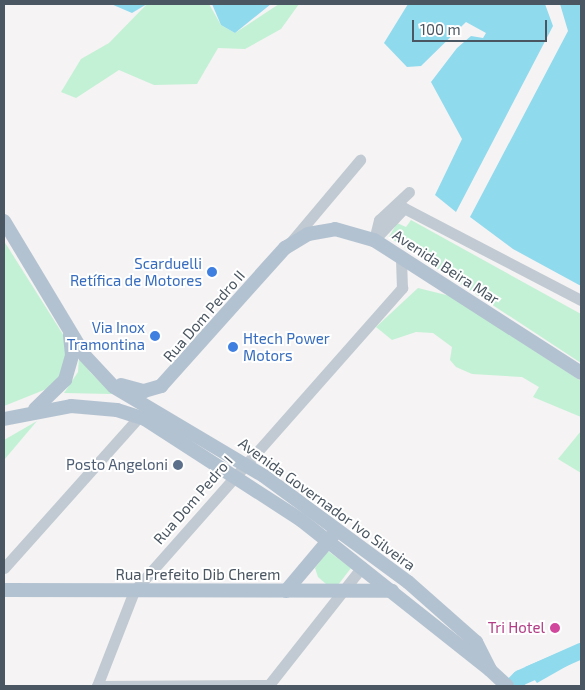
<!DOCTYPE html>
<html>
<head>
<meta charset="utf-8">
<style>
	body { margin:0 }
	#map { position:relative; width:585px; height:690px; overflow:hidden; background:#f5f3f3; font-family:"Exo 2",sans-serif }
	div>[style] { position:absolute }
	.green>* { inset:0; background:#c3f1d5 }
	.water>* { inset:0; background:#90daee }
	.river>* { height:16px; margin:-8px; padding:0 8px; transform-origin:8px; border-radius:8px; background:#90daee }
	.minor>* { height:11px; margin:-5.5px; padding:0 5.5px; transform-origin:5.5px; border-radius:5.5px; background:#c1cad2 }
	.major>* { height:14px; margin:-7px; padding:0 7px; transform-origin:7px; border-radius:7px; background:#b3c2d1 }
	.dots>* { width:14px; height:14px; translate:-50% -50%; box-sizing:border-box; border:2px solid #fff; border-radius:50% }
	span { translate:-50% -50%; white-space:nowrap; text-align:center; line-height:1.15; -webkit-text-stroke:4px #fff; paint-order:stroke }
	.shop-label { font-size:15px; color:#366cbe }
	.right { translate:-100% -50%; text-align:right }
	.left { translate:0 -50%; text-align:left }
	.street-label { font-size:15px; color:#4a5661 }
	.service-label { font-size:15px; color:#4e5e75 }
	.hotel-label { font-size:15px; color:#b23c85 }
	.frame { position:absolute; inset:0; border:5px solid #4a5661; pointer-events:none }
	.scale { position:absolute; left:412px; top:20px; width:135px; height:22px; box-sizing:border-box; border:2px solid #4a5661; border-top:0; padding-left:6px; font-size:15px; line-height:18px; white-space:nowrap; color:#4a5661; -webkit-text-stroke:4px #fff; paint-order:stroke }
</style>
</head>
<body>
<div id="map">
	<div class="green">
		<i style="clip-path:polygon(147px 4px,209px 4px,221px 25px,235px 33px,279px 4px,299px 4px,281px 29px,245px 49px,218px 48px,197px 84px,154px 85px,119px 70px,76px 98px,61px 92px,81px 59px,109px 43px)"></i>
		<i style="clip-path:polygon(411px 220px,581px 314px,581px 363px,389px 237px,397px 223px,406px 227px)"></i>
		<i style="clip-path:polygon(4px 241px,64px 336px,68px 361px,54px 386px,4px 406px)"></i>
		<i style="clip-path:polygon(418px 288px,450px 296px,581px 381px,581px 417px,533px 397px,539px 387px,522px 377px,472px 374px,456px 367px,450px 360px,452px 347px,433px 333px,416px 332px,392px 340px,376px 327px)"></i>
		<i style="clip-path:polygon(79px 358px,91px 373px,112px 394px,64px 393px,78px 372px)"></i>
		<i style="clip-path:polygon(37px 421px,4px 460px,4px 440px)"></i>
		<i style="clip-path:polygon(581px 431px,581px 473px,558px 459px)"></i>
		<i style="clip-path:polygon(328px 551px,351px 568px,338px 585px,326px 584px,318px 577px,315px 568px)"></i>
	</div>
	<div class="water">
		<i style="clip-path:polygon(111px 4px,147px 4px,132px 13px)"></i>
		<i style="clip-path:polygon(212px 4px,271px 4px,235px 33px,221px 25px)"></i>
		<i style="clip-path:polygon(408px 4px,545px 4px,553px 26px,456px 212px,435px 195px,462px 139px,431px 82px,457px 48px,471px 36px,483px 38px,486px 33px,466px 22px,421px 66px,407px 67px,384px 43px)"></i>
		<i style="clip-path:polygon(560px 4px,581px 4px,581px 286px,513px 249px,470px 217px,568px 31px)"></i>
		<i style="clip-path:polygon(581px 643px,581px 658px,537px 683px,525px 667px)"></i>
	</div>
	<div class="river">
		<i style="left:512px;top:686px;width:11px;rotate:-45deg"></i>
		<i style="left:520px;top:678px;width:67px;rotate:-23.9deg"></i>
	</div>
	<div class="minor">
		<i style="left:374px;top:240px;width:44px;rotate:-46.8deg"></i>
		<i style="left:404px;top:208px;width:199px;rotate:27.5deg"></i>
		<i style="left:374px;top:240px;width:21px;rotate:-76deg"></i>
		<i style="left:379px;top:220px;width:41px;rotate:-43deg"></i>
		<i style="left:290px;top:243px;width:109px;rotate:-49.9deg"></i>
		<i style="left:4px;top:568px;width:203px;rotate:-48.2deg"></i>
		<i style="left:269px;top:685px;width:172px;rotate:179.7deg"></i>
		<i style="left:97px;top:686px;width:102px;rotate:-68.7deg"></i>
		<i style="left:134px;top:591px;width:405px;rotate:-48.5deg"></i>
		<i style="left:402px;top:288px;width:31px;rotate:-92deg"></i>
		<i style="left:268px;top:686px;width:152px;rotate:-51.7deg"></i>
	</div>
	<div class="major">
		<i style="left:4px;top:221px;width:157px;rotate:59deg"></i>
		<i style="left:85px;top:356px;width:42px;rotate:46.9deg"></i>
		<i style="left:114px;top:387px;width:174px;rotate:30.7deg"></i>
		<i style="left:264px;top:476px;width:179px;rotate:36.4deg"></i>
		<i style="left:408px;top:582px;width:91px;rotate:41.4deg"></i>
		<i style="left:476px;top:642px;width:31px;rotate:63deg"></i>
		<i style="left:490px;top:670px;width:23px;rotate:43deg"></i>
		<i style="left:121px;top:385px;width:24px;rotate:15deg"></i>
		<i style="left:144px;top:391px;width:18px;rotate:-16deg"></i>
		<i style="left:161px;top:386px;width:186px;rotate:-48.1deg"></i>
		<i style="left:285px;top:248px;width:27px;rotate:-31deg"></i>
		<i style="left:308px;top:234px;width:27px;rotate:-10deg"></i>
		<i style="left:335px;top:229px;width:41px;rotate:15.8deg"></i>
		<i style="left:374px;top:240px;width:246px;rotate:32.7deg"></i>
		<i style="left:35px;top:409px;width:42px;rotate:-44deg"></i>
		<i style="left:65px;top:380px;width:26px;rotate:-74deg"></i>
		<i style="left:72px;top:355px;width:20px;rotate:-96deg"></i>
		<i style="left:4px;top:419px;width:68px;rotate:-11deg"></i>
		<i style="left:71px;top:406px;width:46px;rotate:5deg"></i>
		<i style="left:117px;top:410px;width:29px;rotate:18deg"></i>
		<i style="left:145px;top:419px;width:186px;rotate:32.9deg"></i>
		<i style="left:301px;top:520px;width:241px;rotate:38.4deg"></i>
		<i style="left:4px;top:590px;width:388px;rotate:0.1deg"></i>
		<i style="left:286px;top:591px;width:75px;rotate:-49.9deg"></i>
	</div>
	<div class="dots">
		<i style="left:212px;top:272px;background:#3f7fe0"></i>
		<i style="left:155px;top:336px;background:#3f7fe0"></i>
		<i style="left:233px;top:347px;background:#3f7fe0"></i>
		<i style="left:178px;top:465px;background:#5c6f8a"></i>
		<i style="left:555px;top:628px;background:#d1479c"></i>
	</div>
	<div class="shop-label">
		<span class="right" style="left:202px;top:272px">Scarduelli<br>Retífica de Motores</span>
		<span class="right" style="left:145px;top:336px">Via Inox<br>Tramontina</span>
		<span class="left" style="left:243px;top:347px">Htech Power<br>Motors</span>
	</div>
	<div class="street-label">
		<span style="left:446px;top:267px;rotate:33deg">Avenida Beira Mar</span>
		<span style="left:204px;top:316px;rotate:-49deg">Rua Dom Pedro II</span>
		<span style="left:193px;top:500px;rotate:-49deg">Rua Dom Pedro I</span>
		<span style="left:327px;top:504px;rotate:36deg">Avenida Governador Ivo Silveira</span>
		<span style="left:198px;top:575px">Rua Prefeito Dib Cherem</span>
	</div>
	<div class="service-label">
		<span class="right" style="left:168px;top:465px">Posto Angeloni</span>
	</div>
	<div class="hotel-label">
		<span class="right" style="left:545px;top:628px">Tri Hotel</span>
	</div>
	<div class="frame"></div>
	<div class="scale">100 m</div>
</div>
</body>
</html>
